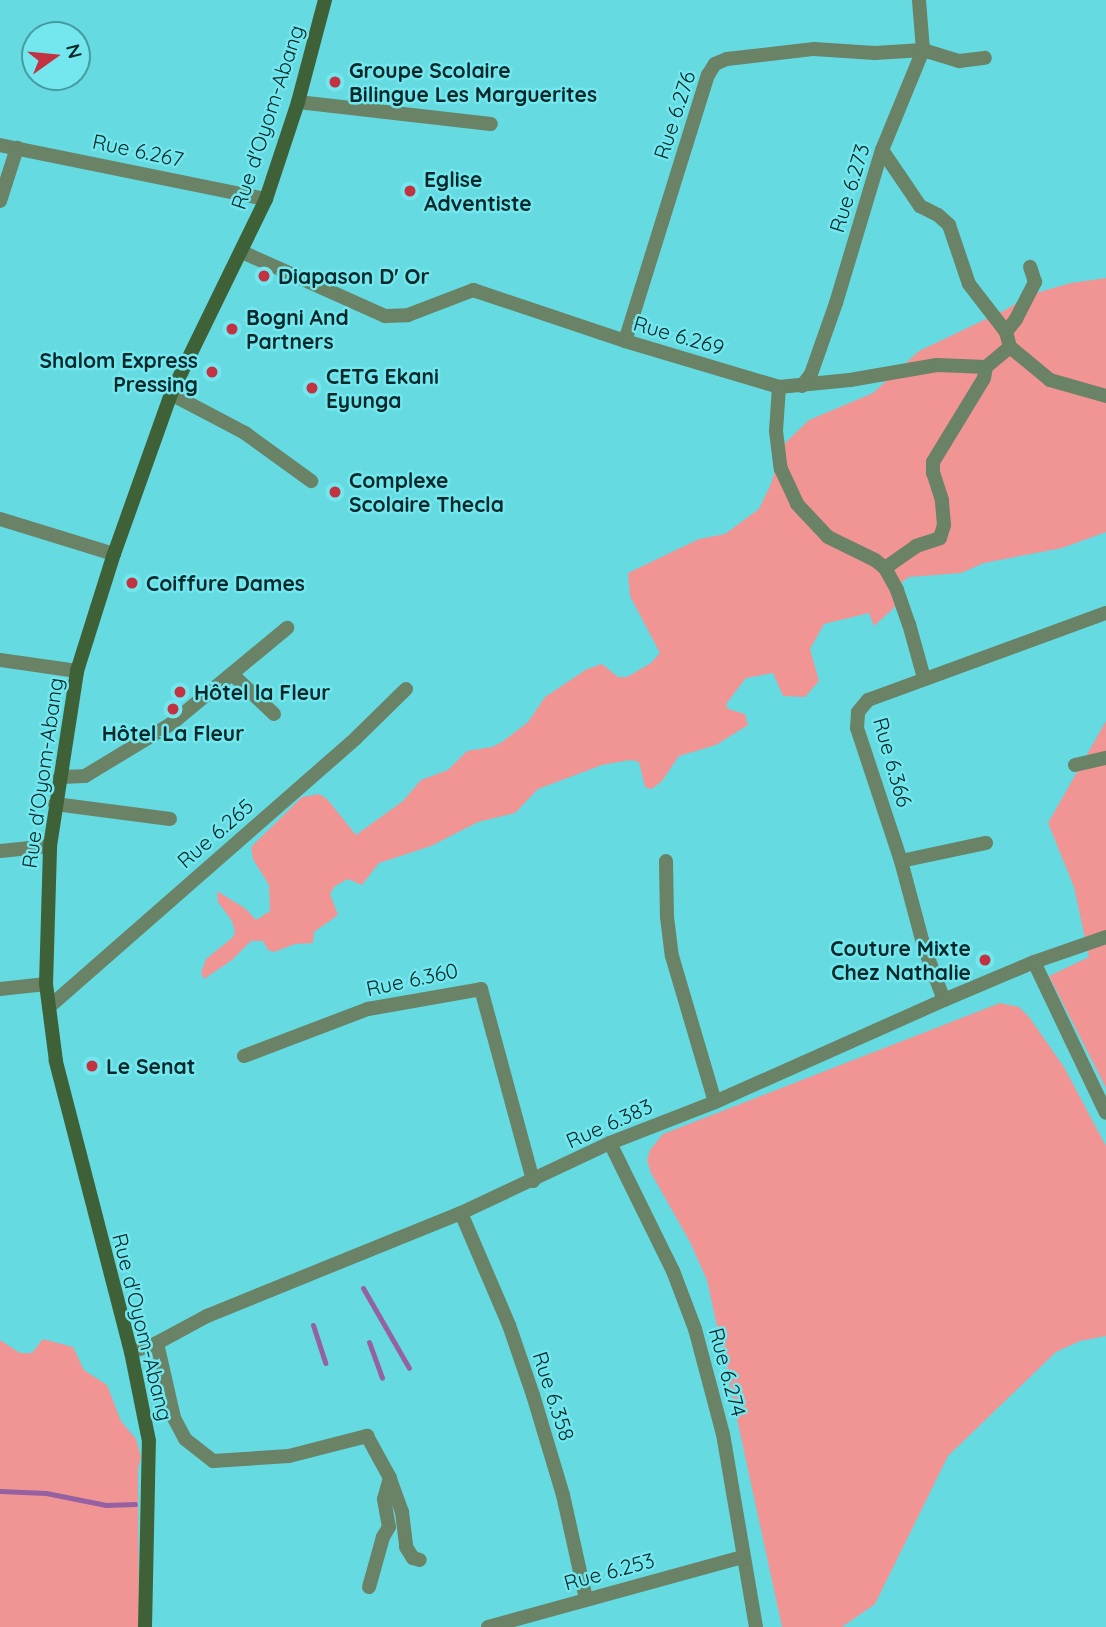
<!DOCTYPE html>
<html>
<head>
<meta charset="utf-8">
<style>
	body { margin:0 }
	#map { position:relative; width:1106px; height:1627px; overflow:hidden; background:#65dae0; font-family:Quicksand,sans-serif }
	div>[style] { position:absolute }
	.green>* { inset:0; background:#f09594 }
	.stream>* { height:5px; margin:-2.5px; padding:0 2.5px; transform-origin:2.5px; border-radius:2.5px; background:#9661a2 }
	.minor>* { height:14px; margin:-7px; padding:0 7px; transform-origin:7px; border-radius:7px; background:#6a8265 }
	.secondary>* { height:14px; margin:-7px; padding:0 7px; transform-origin:7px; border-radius:7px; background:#3e6137 }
	.dots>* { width:19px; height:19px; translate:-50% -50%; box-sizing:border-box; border:4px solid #73e7ed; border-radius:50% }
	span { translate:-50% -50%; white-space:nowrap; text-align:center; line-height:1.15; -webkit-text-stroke:5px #73e7ed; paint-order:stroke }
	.poi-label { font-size:21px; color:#01282a; font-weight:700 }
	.left { translate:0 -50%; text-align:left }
	.right { translate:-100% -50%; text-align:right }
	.street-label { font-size:21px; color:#01282a }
	.north { position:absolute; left:21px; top:21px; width:70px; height:70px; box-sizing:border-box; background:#73e7ed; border:2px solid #459b9f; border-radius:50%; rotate:75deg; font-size:19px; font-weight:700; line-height:28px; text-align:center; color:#01282a }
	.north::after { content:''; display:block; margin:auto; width:24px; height:32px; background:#c23240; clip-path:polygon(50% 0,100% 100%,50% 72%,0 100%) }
</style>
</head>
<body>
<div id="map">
	<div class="green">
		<i style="clip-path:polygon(1106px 278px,1106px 532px,1062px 548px,984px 563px,961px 573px,909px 577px,902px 582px,894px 608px,874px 626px,869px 613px,824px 624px,810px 649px,819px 681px,805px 697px,783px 696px,773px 673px,746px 678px,726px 704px,728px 709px,745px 714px,748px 725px,716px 745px,679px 756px,662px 781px,652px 789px,645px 787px,639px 762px,630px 760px,602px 765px,538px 789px,515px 813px,478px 822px,431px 846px,379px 863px,362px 885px,348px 879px,335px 886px,330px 894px,338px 915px,314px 932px,313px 943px,295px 944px,274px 952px,268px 950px,263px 941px,251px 941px,232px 960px,204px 979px,201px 973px,206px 959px,232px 938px,235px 932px,232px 921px,218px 902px,217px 891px,246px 909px,256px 920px,270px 911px,269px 885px,253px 859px,251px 847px,302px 797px,319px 794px,327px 799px,356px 835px,403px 801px,421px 780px,448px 770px,467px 751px,492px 747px,502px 742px,528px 722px,545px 697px,587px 669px,602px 664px,618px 677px,627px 677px,651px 663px,660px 653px,630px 596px,628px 573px,699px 539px,725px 534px,759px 509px,771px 484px,782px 446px,809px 420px,873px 393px,919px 351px,1007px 309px,1029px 295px,1071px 283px)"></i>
		<i style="clip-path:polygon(1106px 721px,1106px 1088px,1049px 976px,1089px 957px,1074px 887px,1048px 823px)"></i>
		<i style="clip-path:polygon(1000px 1003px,1019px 1007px,1029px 1017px,1064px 1067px,1106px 1146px,1106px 1336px,1080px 1341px,1056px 1352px,948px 1456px,875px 1604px,842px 1627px,782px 1627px,707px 1280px,690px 1242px,651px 1173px,647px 1160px,650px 1150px,663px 1134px)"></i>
		<i style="clip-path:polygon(43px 1339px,73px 1347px,84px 1370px,107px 1385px,121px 1421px,136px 1439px,141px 1457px,138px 1468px,139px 1627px,0 1627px,0 1340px,20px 1353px,32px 1353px)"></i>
	</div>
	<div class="stream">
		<i style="left:363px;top:1288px;width:92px;rotate:60.1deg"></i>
		<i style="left:313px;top:1325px;width:40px;rotate:72deg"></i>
		<i style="left:369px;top:1342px;width:38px;rotate:70deg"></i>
		<i style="left:0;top:1491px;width:46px;rotate:2.5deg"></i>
		<i style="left:46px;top:1493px;width:61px;rotate:11.3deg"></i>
		<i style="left:106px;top:1505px;width:29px;rotate:-2deg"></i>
	</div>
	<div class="minor">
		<i style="left:298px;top:102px;width:194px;rotate:6.5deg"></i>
		<i style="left:0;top:145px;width:271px;rotate:11.5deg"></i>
		<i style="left:882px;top:150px;width:68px;rotate:55.8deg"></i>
		<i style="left:920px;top:206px;width:20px;rotate:27deg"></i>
		<i style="left:938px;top:215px;width:15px;rotate:42deg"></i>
		<i style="left:949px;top:225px;width:62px;rotate:71.3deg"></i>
		<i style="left:969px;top:284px;width:61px;rotate:52.4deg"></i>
		<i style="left:1006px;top:332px;width:16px;rotate:75deg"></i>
		<i style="left:0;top:201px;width:56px;rotate:-72.2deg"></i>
		<i style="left:242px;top:252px;width:157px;rotate:24.1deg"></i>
		<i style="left:385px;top:316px;width:23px;rotate:-2deg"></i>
		<i style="left:408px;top:315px;width:70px;rotate:-21deg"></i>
		<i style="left:473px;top:290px;width:160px;rotate:18.5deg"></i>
		<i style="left:625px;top:341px;width:161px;rotate:16.6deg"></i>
		<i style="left:779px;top:387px;width:71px;rotate:-5.6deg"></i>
		<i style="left:850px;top:380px;width:88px;rotate:-9.8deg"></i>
		<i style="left:937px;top:365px;width:49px;rotate:2.3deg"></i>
		<i style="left:986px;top:367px;width:31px;rotate:-40deg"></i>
		<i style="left:1010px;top:347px;width:52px;rotate:39.5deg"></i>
		<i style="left:1050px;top:380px;width:58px;rotate:15.9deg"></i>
		<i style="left:1006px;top:332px;width:16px;rotate:-52deg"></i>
		<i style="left:1016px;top:319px;width:42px;rotate:-62.8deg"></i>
		<i style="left:1035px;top:282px;width:16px;rotate:-108deg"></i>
		<i style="left:625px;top:341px;width:279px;rotate:-72.7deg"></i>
		<i style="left:708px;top:75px;width:13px;rotate:-58deg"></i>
		<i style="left:715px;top:64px;width:13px;rotate:-23deg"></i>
		<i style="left:727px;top:59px;width:88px;rotate:-6.6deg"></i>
		<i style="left:814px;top:49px;width:61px;rotate:3.8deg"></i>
		<i style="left:875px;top:53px;width:48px;rotate:-3.6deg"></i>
		<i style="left:923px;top:50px;width:38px;rotate:17deg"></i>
		<i style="left:959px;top:61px;width:26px;rotate:-7deg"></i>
		<i style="left:802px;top:386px;width:15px;rotate:-53deg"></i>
		<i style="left:811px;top:374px;width:75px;rotate:-70.6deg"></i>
		<i style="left:836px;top:303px;width:160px;rotate:-73.3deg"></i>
		<i style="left:882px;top:150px;width:108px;rotate:-67.7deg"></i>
		<i style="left:923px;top:50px;width:50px;rotate:-94.6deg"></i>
		<i style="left:779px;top:387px;width:44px;rotate:93.9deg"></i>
		<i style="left:776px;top:431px;width:38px;rotate:83deg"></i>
		<i style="left:781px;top:469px;width:38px;rotate:65deg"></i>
		<i style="left:797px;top:504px;width:45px;rotate:46.8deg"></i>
		<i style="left:828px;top:537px;width:52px;rotate:26.1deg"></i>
		<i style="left:875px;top:560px;width:13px;rotate:39deg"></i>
		<i style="left:885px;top:568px;width:25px;rotate:61deg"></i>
		<i style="left:897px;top:590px;width:36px;rotate:71deg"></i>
		<i style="left:909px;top:624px;width:56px;rotate:74.5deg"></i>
		<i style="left:171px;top:394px;width:84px;rotate:27.8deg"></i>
		<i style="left:245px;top:433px;width:82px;rotate:36deg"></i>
		<i style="left:0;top:519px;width:119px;rotate:17.1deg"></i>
		<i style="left:885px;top:568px;width:38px;rotate:-35deg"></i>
		<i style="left:916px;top:546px;width:25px;rotate:-18deg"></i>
		<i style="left:940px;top:538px;width:14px;rotate:-73deg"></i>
		<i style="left:944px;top:525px;width:25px;rotate:-95deg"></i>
		<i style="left:942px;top:500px;width:28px;rotate:-108deg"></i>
		<i style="left:933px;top:473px;width:11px;rotate:-90deg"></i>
		<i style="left:933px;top:462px;width:98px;rotate:-58.7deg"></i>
		<i style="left:984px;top:378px;width:11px;rotate:-80deg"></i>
		<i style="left:0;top:660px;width:78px;rotate:8.1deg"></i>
		<i style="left:232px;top:674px;width:58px;rotate:43.6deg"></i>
		<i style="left:1075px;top:765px;width:32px;rotate:-13deg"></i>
		<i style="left:60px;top:777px;width:25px;rotate:-2deg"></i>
		<i style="left:85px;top:776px;width:100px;rotate:-31.2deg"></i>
		<i style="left:171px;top:724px;width:151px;rotate:-39.6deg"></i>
		<i style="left:55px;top:804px;width:116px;rotate:7.4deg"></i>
		<i style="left:0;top:851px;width:50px;rotate:-5.7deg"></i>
		<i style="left:666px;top:861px;width:56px;rotate:89deg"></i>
		<i style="left:667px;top:917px;width:39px;rotate:83deg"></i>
		<i style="left:672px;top:956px;width:152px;rotate:73.6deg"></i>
		<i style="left:901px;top:861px;width:87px;rotate:-12deg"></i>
		<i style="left:1034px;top:962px;width:167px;rotate:64.5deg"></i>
		<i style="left:0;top:989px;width:46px;rotate:-6.2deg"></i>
		<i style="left:944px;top:1000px;width:57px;rotate:-110.7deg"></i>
		<i style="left:924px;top:947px;width:89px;rotate:-105deg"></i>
		<i style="left:901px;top:861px;width:140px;rotate:-108.3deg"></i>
		<i style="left:857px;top:728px;width:16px;rotate:-86deg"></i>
		<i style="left:858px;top:712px;width:16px;rotate:-50deg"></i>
		<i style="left:868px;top:700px;width:253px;rotate:-20.1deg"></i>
		<i style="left:49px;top:1007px;width:408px;rotate:-41.2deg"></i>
		<i style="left:356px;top:738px;width:70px;rotate:-44.4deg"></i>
		<i style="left:244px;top:1056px;width:133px;rotate:-20.8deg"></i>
		<i style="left:368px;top:1009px;width:115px;rotate:-10deg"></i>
		<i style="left:481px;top:989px;width:199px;rotate:74.8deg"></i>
		<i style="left:610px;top:1143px;width:143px;rotate:63.8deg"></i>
		<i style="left:673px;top:1271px;width:62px;rotate:69.2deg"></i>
		<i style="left:695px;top:1329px;width:109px;rotate:75.1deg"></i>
		<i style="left:723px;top:1434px;width:196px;rotate:80.3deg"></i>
		<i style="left:461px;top:1213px;width:122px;rotate:66.8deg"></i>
		<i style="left:509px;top:1325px;width:74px;rotate:71.1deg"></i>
		<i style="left:533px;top:1395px;width:104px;rotate:73.3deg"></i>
		<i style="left:563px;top:1495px;width:107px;rotate:77.5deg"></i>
		<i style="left:157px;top:1343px;width:77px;rotate:77.2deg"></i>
		<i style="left:174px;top:1418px;width:24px;rotate:62deg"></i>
		<i style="left:185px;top:1439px;width:36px;rotate:38deg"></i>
		<i style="left:213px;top:1461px;width:76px;rotate:-3.8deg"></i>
		<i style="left:289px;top:1456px;width:81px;rotate:-14.4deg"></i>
		<i style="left:367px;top:1436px;width:48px;rotate:61.3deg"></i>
		<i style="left:390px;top:1478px;width:22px;rotate:106deg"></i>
		<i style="left:384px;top:1499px;width:28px;rotate:80deg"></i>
		<i style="left:389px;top:1527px;width:12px;rotate:121deg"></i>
		<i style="left:383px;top:1537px;width:52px;rotate:105.6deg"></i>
		<i style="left:131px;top:1352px;width:28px;rotate:-19deg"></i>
		<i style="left:157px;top:1343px;width:57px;rotate:-28.4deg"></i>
		<i style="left:207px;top:1316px;width:274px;rotate:-22.1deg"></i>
		<i style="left:461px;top:1213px;width:165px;rotate:-25.2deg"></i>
		<i style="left:610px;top:1143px;width:113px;rotate:-21.3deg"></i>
		<i style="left:715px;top:1102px;width:251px;rotate:-24deg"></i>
		<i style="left:944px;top:1000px;width:98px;rotate:-22.9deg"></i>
		<i style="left:1034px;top:962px;width:76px;rotate:-19.1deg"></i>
		<i style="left:390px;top:1479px;width:35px;rotate:70deg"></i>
		<i style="left:402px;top:1512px;width:35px;rotate:83deg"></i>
		<i style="left:406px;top:1547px;width:13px;rotate:58deg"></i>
		<i style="left:413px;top:1558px;width:7px;rotate:16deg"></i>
		<i style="left:488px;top:1627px;width:263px;rotate:-15.4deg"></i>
	</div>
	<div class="secondary">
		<i style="left:145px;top:1627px;width:186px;rotate:-88.8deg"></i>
		<i style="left:149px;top:1441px;width:91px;rotate:-101.4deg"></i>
		<i style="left:131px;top:1352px;width:301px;rotate:-104.5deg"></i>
		<i style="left:56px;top:1061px;width:78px;rotate:-97.4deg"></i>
		<i style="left:46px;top:984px;width:138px;rotate:-88.3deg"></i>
		<i style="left:50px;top:846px;width:177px;rotate:-81.2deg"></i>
		<i style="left:77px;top:671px;width:123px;rotate:-72.5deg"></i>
		<i style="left:114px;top:554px;width:170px;rotate:-70.4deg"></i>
		<i style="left:171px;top:394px;width:217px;rotate:-64deg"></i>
		<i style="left:266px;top:199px;width:102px;rotate:-71.7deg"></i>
		<i style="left:298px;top:102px;width:106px;rotate:-75.2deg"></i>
	</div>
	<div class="dots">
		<i style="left:335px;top:82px;background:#c23240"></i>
		<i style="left:410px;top:191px;background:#c23240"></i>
		<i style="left:264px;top:276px;background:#c23240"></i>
		<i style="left:232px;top:329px;background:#c23240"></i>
		<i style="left:212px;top:372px;background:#c23240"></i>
		<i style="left:312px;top:388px;background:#c23240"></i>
		<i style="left:335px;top:492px;background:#c23240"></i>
		<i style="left:132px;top:583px;background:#c23240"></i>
		<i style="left:180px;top:692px;background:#c23240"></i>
		<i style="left:173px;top:709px;background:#c23240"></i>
		<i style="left:985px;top:960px;background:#c23240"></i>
		<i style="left:92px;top:1066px;background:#c23240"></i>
	</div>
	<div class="poi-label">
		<span class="left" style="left:349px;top:82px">Groupe Scolaire<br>Bilingue Les Marguerites</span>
		<span class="left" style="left:424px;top:191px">Eglise<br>Adventiste</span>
		<span class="left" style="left:278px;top:276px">Diapason D' Or</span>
		<span class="left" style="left:246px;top:329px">Bogni And<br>Partners</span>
		<span class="right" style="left:198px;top:372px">Shalom Express<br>Pressing</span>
		<span class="left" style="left:326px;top:388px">CETG Ekani<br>Eyunga</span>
		<span class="left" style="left:349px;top:492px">Complexe<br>Scolaire Thecla</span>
		<span class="left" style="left:146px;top:583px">Coiffure Dames</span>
		<span class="left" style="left:194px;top:692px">Hôtel la Fleur</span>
		<span style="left:173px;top:733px">Hôtel La Fleur</span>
		<span class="right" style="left:971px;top:960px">Couture Mixte<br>Chez Nathalie</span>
		<span class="left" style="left:106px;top:1066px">Le Senat</span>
	</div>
	<div class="street-label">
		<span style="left:674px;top:115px;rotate:-72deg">Rue 6.276</span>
		<span style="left:267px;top:117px;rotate:-72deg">Rue d'Oyom-Abang</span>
		<span style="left:138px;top:150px;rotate:12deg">Rue 6.267</span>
		<span style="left:849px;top:188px;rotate:-73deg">Rue 6.273</span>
		<span style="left:679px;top:335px;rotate:16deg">Rue 6.269</span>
		<span style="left:893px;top:762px;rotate:74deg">Rue 6.366</span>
		<span style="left:42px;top:773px;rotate:-82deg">Rue d'Oyom-Abang</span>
		<span style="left:215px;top:833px;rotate:-41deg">Rue 6.265</span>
		<span style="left:412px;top:979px;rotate:-12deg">Rue 6.360</span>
		<span style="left:609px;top:1123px;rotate:-24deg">Rue 6.383</span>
		<span style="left:143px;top:1327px;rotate:76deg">Rue d'Oyom-Abang</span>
		<span style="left:728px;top:1372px;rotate:75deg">Rue 6.274</span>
		<span style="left:554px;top:1396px;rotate:72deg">Rue 6.358</span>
		<span style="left:609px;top:1571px;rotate:-15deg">Rue 6.253</span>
	</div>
	<div class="north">N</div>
</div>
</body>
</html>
